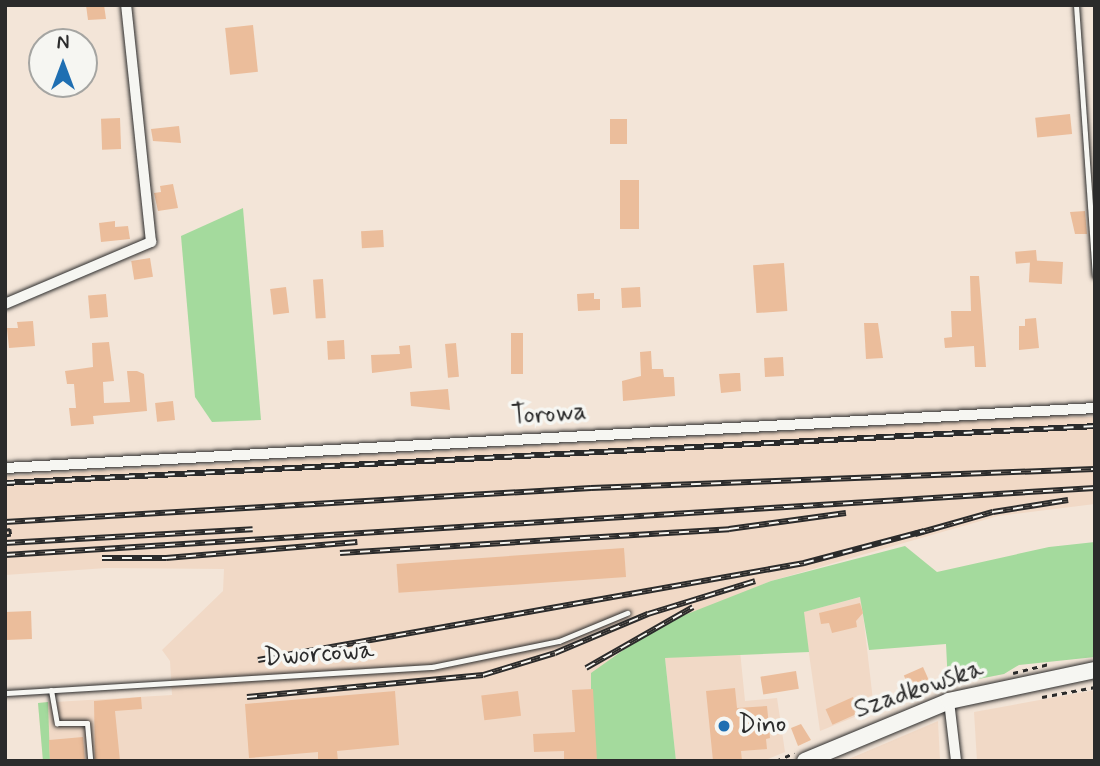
<!DOCTYPE html>
<html>
<head>
<meta charset="utf-8">
<style>
	body { margin:0 }
	#map { position:relative; width:1100px; height:766px; overflow:hidden; background:#f3e5d8; font-family:Mynerve,sans-serif }
	div>[style] { position:absolute }
	.built>* { inset:0; background:#f1d9c6 }
	.green>* { inset:0; background:#a4da9d }
	.building>* { inset:0; background:#ebbd9b; transform-origin:0 0 }
	.path>* { height:2.5px; margin-top:-1.25px; transform-origin:0; background:repeating-linear-gradient(90deg,#2b2b2b 0 5px,transparent 0 10px) }
	.roads { filter:drop-shadow(0 0 2px #2b2b2b) drop-shadow(0 0 2px #2b2b2b) }
	.lane>* { height:5px; margin:-2.5px; padding:0 2.5px; transform-origin:2.5px; border-radius:2.5px; background:#f6f6f2 }
	.street>* { height:10px; margin:-5px; padding:0 5px; transform-origin:5px; border-radius:5px; background:#f6f6f2 }
	.secondary>* { height:16px; margin:-8px; padding:0 8px; transform-origin:8px; border-radius:8px; background:#f6f6f2 }
	.rail>* { height:6px; margin-top:-3px; transform-origin:0; background:repeating-linear-gradient(90deg,#f6f6f2 0 10px,#2b2b2b 0 20px); box-sizing:border-box; border-block:2px solid #2b2b2b }
	.dots>* { width:19px; height:19px; translate:-50% -50%; box-sizing:border-box; border:4px solid #f6f6f2; border-radius:50% }
	span { translate:-50% -50%; white-space:nowrap; text-align:center; line-height:1.15; -webkit-text-stroke:7px #f6f6f2; paint-order:stroke }
	.street-label { font-size:26px; color:#2b2b2b }
	.poi-label { font-size:26px; color:#2b2b2b }
	.left { translate:0 -50%; text-align:left }
	.frame { position:absolute; inset:0; border:7px solid #2b2b2b; pointer-events:none }
	.north { position:absolute; left:28px; top:28px; width:70px; height:70px; box-sizing:border-box; background:#f6f6f2; border:2px solid #a5a5a2; border-radius:50%; rotate:0deg; font-size:19px; font-weight:700; line-height:28px; text-align:center; color:#2b2b2b }
	.north::after { content:''; display:block; margin:auto; width:24px; height:32px; background:#1f6fb2; clip-path:polygon(50% 0,100% 100%,50% 72%,0 100%) }
</style>
</head>
<body>
<div id="map">
	<div class="built">
		<i style="clip-path:polygon(1056px 416px,1095px 417px,1095px 504px,998px 516px,771px 581px,643px 636px,612px 657px,591px 761px,43px 761px,38px 703px,172px 695px,170px 661px,162px 650px,223px 591px,224px 569px,107px 568px,5px 575px,5px 476px)"></i>
		<i style="clip-path:polygon(861px 597px,874px 709px,820px 731px,803px 612px)"></i>
		<i style="clip-path:polygon(740px 651px,745px 701px,777px 698px,785px 752px,763px 761px,676px 761px,665px 658px)"></i>
		<i style="clip-path:polygon(1095px 690px,1095px 761px,977px 761px,974px 712px)"></i>
		<i style="clip-path:polygon(938px 721px,940px 761px,844px 761px)"></i>
	</div>
	<div class="green">
		<i style="clip-path:polygon(243px 208px,261px 420px,212px 422px,195px 397px,181px 236px)"></i>
		<i style="clip-path:polygon(1095px 542px,1095px 657px,1019px 665px,1004px 674px,948px 685px,946px 644px,869px 650px,860px 597px,804px 612px,809px 652px,665px 658px,676px 761px,591px 761px,591px 673px,643px 636px,682px 616px,771px 581px,905px 546px,937px 572px,1049px 547px)"></i>
		<i style="clip-path:polygon(48px 702px,50px 761px,43px 761px,38px 703px)"></i>
	</div>
	<div class="building">
		<i style="clip-path:polygon(86px 5px,104px 5px,106px 19px,88px 20px)"></i>
		<i style="left:253px;top:25px;width:47px;height:28px;rotate:84deg"></i>
		<i style="left:1070px;top:114px;width:20px;height:35px;rotate:84deg"></i>
		<i style="left:120px;top:118px;width:31px;height:19px;rotate:88deg"></i>
		<i style="left:627px;top:119px;width:25px;height:17px;rotate:90deg"></i>
		<i style="clip-path:polygon(179px 126px,181px 143px,153px 141px,151px 129px)"></i>
		<i style="left:620px;top:180px;width:19px;height:49px"></i>
		<i style="clip-path:polygon(173px 184px,178px 208px,158px 211px,154px 193px,161px 192px,160px 186px)"></i>
		<i style="clip-path:polygon(1085px 211px,1087px 234px,1075px 234px,1070px 212px)"></i>
		<i style="clip-path:polygon(115px 221px,115px 227px,128px 226px,130px 239px,101px 242px,99px 223px)"></i>
		<i style="left:383px;top:230px;width:17px;height:22px;rotate:87deg"></i>
		<i style="left:1036px;top:250px;width:12px;height:21px;rotate:85deg"></i>
		<i style="left:150px;top:258px;width:19px;height:19px;rotate:81deg"></i>
		<i style="left:1063px;top:262px;width:22px;height:33px;rotate:93deg"></i>
		<i style="left:784px;top:263px;width:48px;height:31px;rotate:86deg"></i>
		<i style="clip-path:polygon(970px 276px,979px 276px,986px 367px,975px 367px,974px 346px,945px 348px,944px 338px,952px 337px,951px 311px,971px 311px)"></i>
		<i style="left:323px;top:279px;width:39px;height:10px;rotate:86deg"></i>
		<i style="left:286px;top:287px;width:26px;height:16px;rotate:83deg"></i>
		<i style="left:640px;top:287px;width:20px;height:19px;rotate:87deg"></i>
		<i style="clip-path:polygon(594px 293px,594px 299px,600px 299px,600px 310px,578px 311px,577px 294px)"></i>
		<i style="left:106px;top:294px;width:23px;height:18px;rotate:85deg"></i>
		<i style="clip-path:polygon(1036px 318px,1039px 348px,1019px 350px,1019px 326px,1025px 326px,1025px 319px)"></i>
		<i style="clip-path:polygon(33px 321px,35px 346px,9px 348px,7px 328px,18px 328px,17px 322px)"></i>
		<i style="clip-path:polygon(864px 323px,878px 323px,883px 358px,866px 359px)"></i>
		<i style="left:511px;top:333px;width:12px;height:41px"></i>
		<i style="left:344px;top:340px;width:19px;height:17px;rotate:87deg"></i>
		<i style="clip-path:polygon(109px 342px,114px 381px,103px 382px,104px 403px,130px 402px,127px 371px,137px 371px,144px 374px,147px 411px,93px 416px,94px 424px,71px 426px,69px 408px,76px 408px,74px 384px,67px 384px,65px 371px,93px 367px,92px 343px)"></i>
		<i style="left:456px;top:343px;width:34px;height:11px;rotate:85deg"></i>
		<i style="clip-path:polygon(410px 345px,412px 368px,372px 373px,371px 355px,400px 354px,399px 346px)"></i>
		<i style="clip-path:polygon(651px 351px,652px 369px,663px 369px,664px 377px,674px 377px,675px 396px,623px 401px,622px 381px,641px 376px,640px 352px)"></i>
		<i style="left:783px;top:357px;width:19px;height:19px;rotate:87deg"></i>
		<i style="clip-path:polygon(736px 373px,740px 373px,741px 391px,721px 393px,719px 374px)"></i>
		<i style="clip-path:polygon(448px 389px,450px 410px,411px 406px,410px 392px)"></i>
		<i style="left:173px;top:401px;width:19px;height:18px;rotate:84deg"></i>
		<i style="left:624px;top:548px;width:29px;height:228px;rotate:86deg"></i>
		<i style="clip-path:polygon(860px 603px,863px 613px,856px 621px,857px 627px,832px 633px,829px 623px,821px 624px,819px 613px)"></i>
		<i style="left:31px;top:611px;width:28px;height:26px;rotate:88deg"></i>
		<i style="left:923px;top:667px;width:20px;height:21px;rotate:66deg"></i>
		<i style="left:796px;top:671px;width:18px;height:36px;rotate:81deg"></i>
		<i style="clip-path:polygon(735px 688px,737px 708px,767px 706px,770px 738px,766px 739px,767px 749px,741px 751px,742px 761px,713px 761px,706px 691px)"></i>
		<i style="clip-path:polygon(593px 689px,597px 761px,564px 761px,564px 751px,534px 752px,533px 734px,575px 732px,572px 690px)"></i>
		<i style="clip-path:polygon(395px 691px,399px 745px,337px 751px,338px 761px,318px 761px,318px 752px,249px 758px,245px 704px)"></i>
		<i style="left:518px;top:691px;width:25px;height:37px;rotate:83deg"></i>
		<i style="clip-path:polygon(141px 697px,142px 709px,115px 711px,120px 761px,95px 761px,94px 701px)"></i>
		<i style="left:853px;top:697px;width:17px;height:30px;rotate:66deg"></i>
		<i style="clip-path:polygon(801px 724px,811px 740px,798px 746px,791px 728px)"></i>
		<i style="clip-path:polygon(83px 737px,85px 761px,50px 761px,49px 740px)"></i>
	</div>
	<div class="path">
		<i style="left:5px;top:530px;width:5px;rotate:-11deg"></i>
		<i style="left:10px;top:529px;width:6px;rotate:81deg"></i>
		<i style="left:11px;top:535px;width:6px;rotate:171deg"></i>
		<i style="left:1013px;top:673px;width:38px;rotate:-14deg"></i>
		<i style="left:1042px;top:697px;width:54px;rotate:-10.7deg"></i>
		<i style="left:776px;top:761px;width:20px;rotate:-24deg"></i>
	</div>
	<div class="roads">
		<div class="lane">
			<i style="left:1076px;top:5px;width:271px;rotate:86deg"></i>
			<i style="left:51px;top:690px;width:34px;rotate:80deg"></i>
			<i style="left:57px;top:723px;width:30px"></i>
			<i style="left:87px;top:723px;width:38px;rotate:85deg"></i>
			<i style="left:5px;top:693px;width:428px;rotate:-3.5deg"></i>
			<i style="left:432px;top:667px;width:130px;rotate:-11.6deg"></i>
			<i style="left:559px;top:641px;width:74px;rotate:-22.4deg"></i>
		</div>
		<div class="street">
			<i style="left:5px;top:304px;width:159px;rotate:-23deg"></i>
			<i style="left:151px;top:242px;width:238px;rotate:-96deg"></i>
			<i style="left:5px;top:468px;width:1092px;rotate:-3.15deg"></i>
			<i style="left:949px;top:701px;width:60px;rotate:83.3deg"></i>
		</div>
		<div class="secondary">
			<i style="left:805px;top:761px;width:156px;rotate:-22.6deg"></i>
			<i style="left:949px;top:701px;width:149px;rotate:-12deg"></i>
		</div>
	</div>
	<div class="rail">
		<i style="left:5px;top:483px;width:1091px;rotate:-2.99deg"></i>
		<i style="left:5px;top:522px;width:587px;rotate:-3.32deg"></i>
		<i style="left:591px;top:488px;width:504px;rotate:-2.16deg"></i>
		<i style="left:915px;top:534px;width:81px;rotate:-15.8deg"></i>
		<i style="left:993px;top:512px;width:76px;rotate:-9.1deg"></i>
		<i style="left:5px;top:543px;width:248px;rotate:-3.2deg"></i>
		<i style="left:340px;top:553px;width:390px;rotate:-3.5deg"></i>
		<i style="left:729px;top:529px;width:118px;rotate:-7.8deg"></i>
		<i style="left:5px;top:555px;width:1092px;rotate:-3.52deg"></i>
		<i style="left:102px;top:558px;width:64px"></i>
		<i style="left:166px;top:558px;width:192px;rotate:-4.8deg"></i>
		<i style="left:258px;top:660px;width:555px;rotate:-10.07deg"></i>
		<i style="left:804px;top:563px;width:124px;rotate:-14.9deg"></i>
		<i style="left:586px;top:668px;width:123px;rotate:-29.7deg"></i>
		<i style="left:247px;top:697px;width:237px;rotate:-5.3deg"></i>
		<i style="left:483px;top:675px;width:75px;rotate:-17deg"></i>
		<i style="left:555px;top:653px;width:101px;rotate:-22.8deg"></i>
		<i style="left:648px;top:614px;width:112px;rotate:-17.1deg"></i>
	</div>
	<div class="dots">
		<i style="left:724px;top:726px;background:#1f6fb2"></i>
	</div>
	<div class="street-label">
		<span style="left:549px;top:415px;rotate:-3deg">Torowa</span>
		<span style="left:319px;top:655px;rotate:-4deg">Dworcowa</span>
		<span style="left:919px;top:690px;rotate:-19deg">Szadkowska</span>
	</div>
	<div class="poi-label">
		<span class="left" style="left:738px;top:726px">Dino</span>
	</div>
	<div class="frame"></div>
	<div class="north">N</div>
</div>
</body>
</html>
